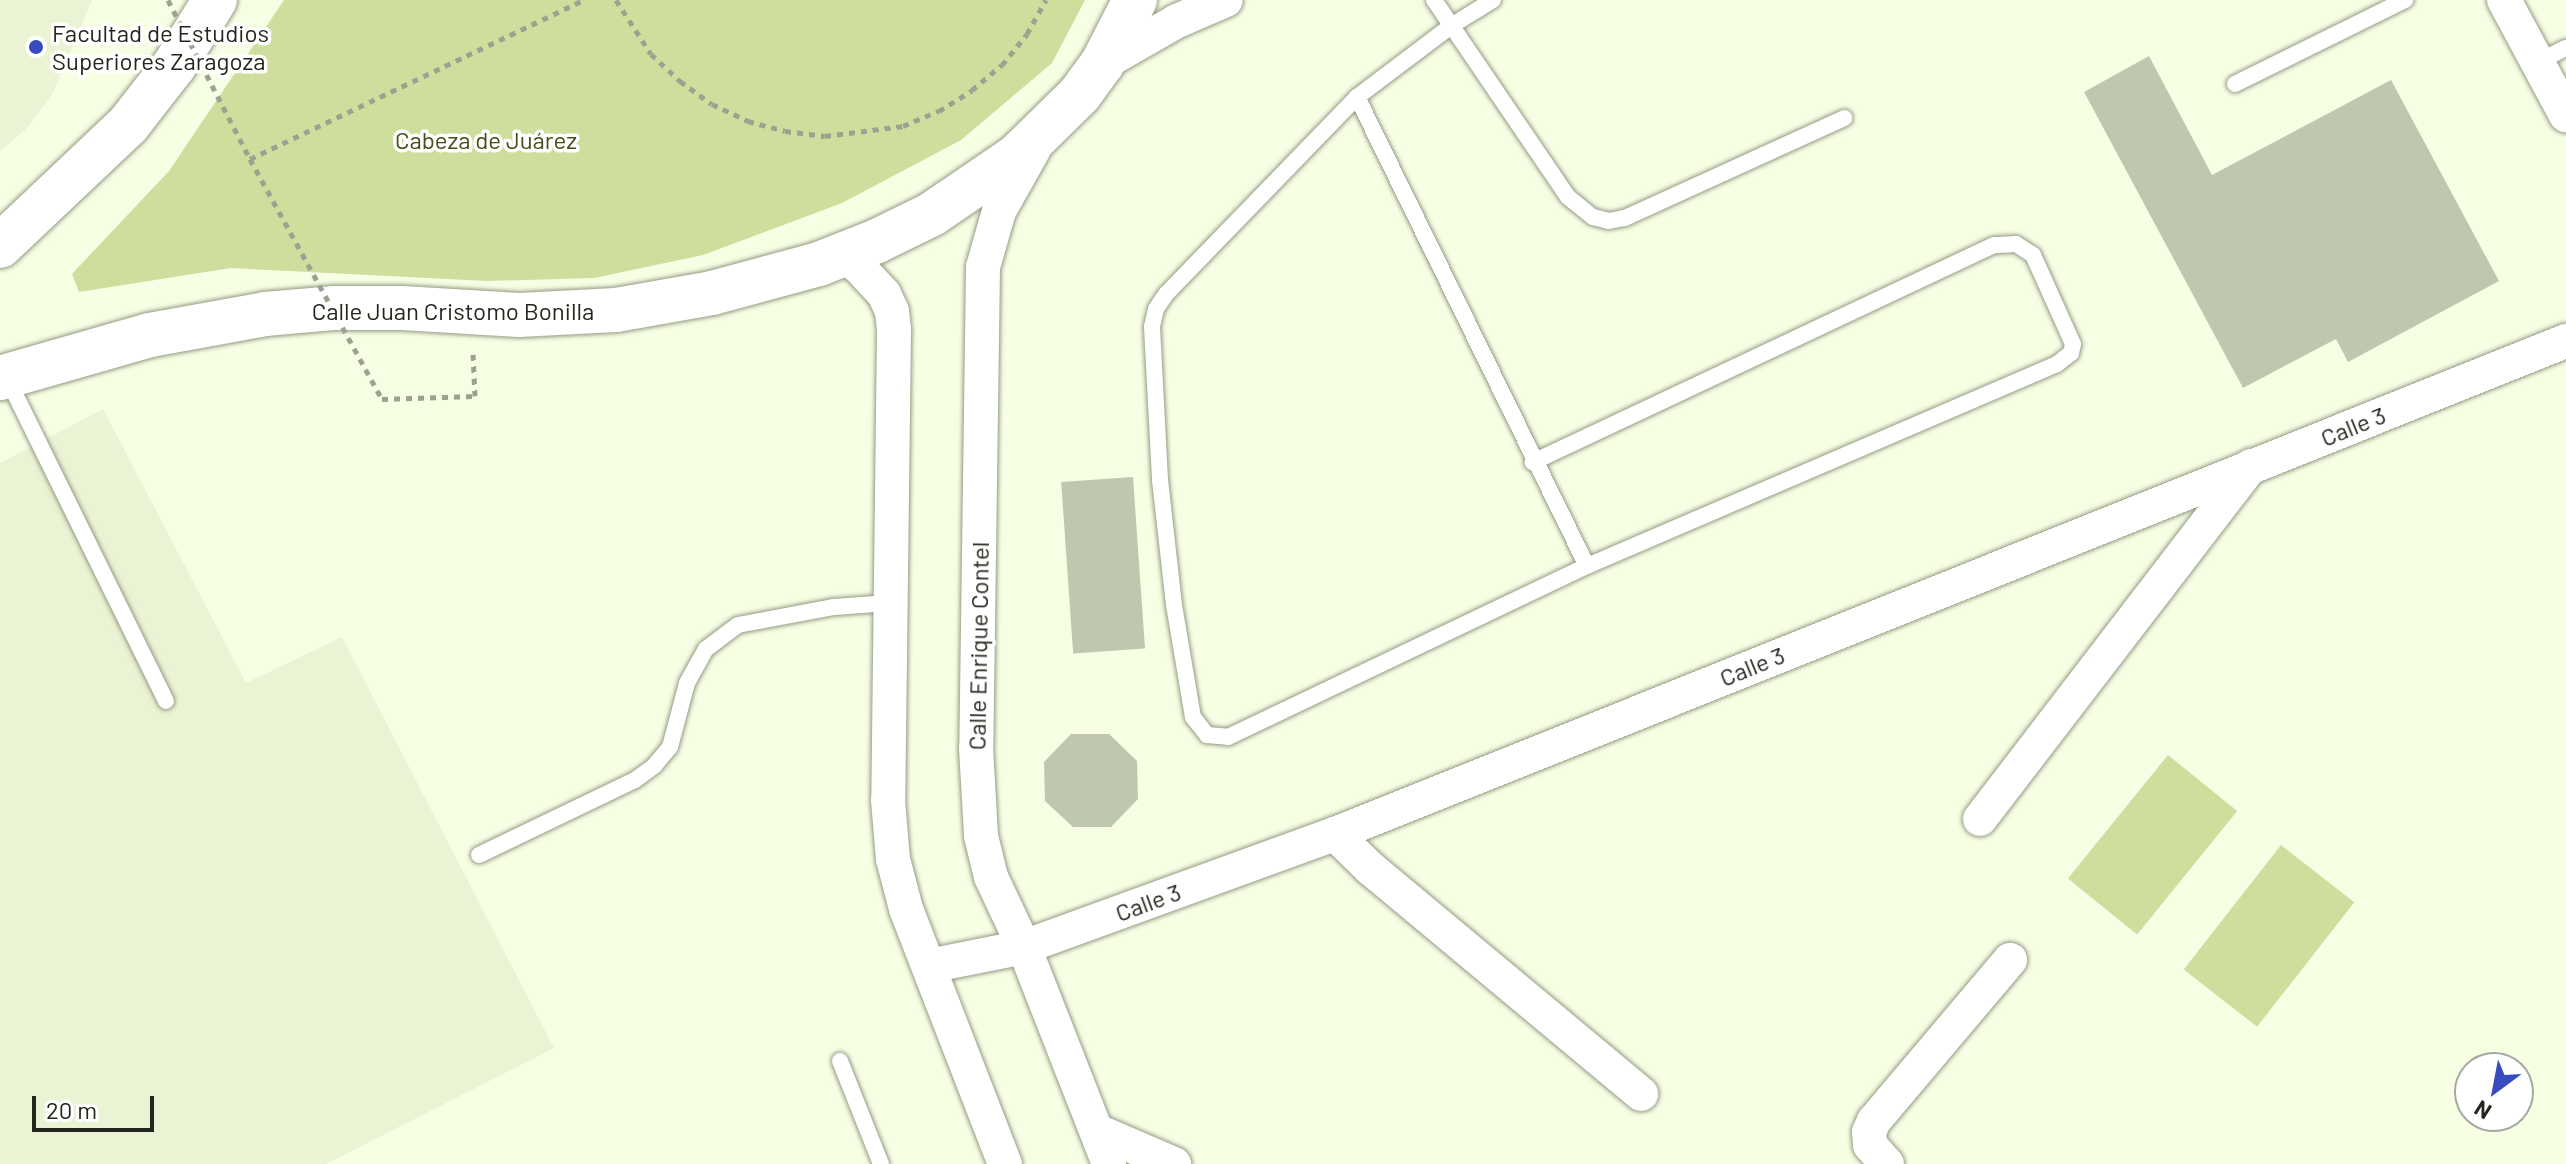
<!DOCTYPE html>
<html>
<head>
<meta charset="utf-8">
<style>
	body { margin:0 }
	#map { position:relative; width:2566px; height:1164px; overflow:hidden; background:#f6fee4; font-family:Barlow,sans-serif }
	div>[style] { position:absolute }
	.built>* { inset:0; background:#eaf3d3 }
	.green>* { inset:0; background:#cdde9d; transform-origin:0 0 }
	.building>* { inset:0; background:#c0c7af; transform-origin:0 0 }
	.path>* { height:5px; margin-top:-2.5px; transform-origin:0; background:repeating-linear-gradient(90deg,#9da290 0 6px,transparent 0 12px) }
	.roads { filter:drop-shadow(0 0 2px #959b84) drop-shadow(0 0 2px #959b84) }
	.service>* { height:16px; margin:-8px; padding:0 8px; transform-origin:8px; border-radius:8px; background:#fff }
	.minor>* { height:34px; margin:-17px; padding:0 17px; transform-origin:17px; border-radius:17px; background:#fff }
	.secondary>* { height:44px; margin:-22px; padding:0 22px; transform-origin:22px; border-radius:22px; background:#fff }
	.path-bridge>* { height:5px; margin-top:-2.5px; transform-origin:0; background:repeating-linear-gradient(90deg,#9da290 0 6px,transparent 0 12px) }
	.dots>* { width:22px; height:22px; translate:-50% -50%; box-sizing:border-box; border:4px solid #fff; border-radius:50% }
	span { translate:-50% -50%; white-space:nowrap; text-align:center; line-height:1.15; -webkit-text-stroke:7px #fff; paint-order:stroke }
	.poi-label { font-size:24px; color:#24261d }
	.left { translate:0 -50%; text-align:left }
	.park-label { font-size:24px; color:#434e18 }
	.street-label { font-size:24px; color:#24261d }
	.north { position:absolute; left:2454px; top:1052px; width:80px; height:80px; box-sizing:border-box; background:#fff; border:2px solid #a7a8a5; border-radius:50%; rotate:212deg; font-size:22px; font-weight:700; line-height:32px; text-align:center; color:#24261d }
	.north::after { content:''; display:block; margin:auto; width:28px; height:36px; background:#364cbe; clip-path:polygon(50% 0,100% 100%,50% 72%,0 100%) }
	.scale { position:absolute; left:32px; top:1096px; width:122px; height:36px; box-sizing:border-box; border:4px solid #24261d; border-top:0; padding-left:10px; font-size:24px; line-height:28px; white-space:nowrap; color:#24261d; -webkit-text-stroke:6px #fff; paint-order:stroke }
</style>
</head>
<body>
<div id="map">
	<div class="built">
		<i style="clip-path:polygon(0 0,92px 0,53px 93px,25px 130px,0 151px)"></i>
		<i style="clip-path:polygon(103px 409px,246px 683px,342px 637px,554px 1048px,326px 1164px,0 1164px,0 463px)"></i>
	</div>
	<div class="green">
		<i style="clip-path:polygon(284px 0,1085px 0,1052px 63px,961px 140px,842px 203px,703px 255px,594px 278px,487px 281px,231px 268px,79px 292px,72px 274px,169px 171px)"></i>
		<i style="left:2168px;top:755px;width:89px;height:159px;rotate:39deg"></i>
		<i style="left:2281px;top:845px;width:93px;height:158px;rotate:38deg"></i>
	</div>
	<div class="building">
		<i style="clip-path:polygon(2149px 56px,2212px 175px,2391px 80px,2499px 281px,2348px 362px,2336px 339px,2243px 388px,2084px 92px)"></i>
		<i style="left:1133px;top:477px;width:172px;height:72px;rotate:86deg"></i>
		<i style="clip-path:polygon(1071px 734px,1109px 734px,1137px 761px,1138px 799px,1111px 827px,1073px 827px,1045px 801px,1044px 762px)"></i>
	</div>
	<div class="path">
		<i style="left:616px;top:0;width:64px;rotate:57.1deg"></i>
		<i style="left:651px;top:54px;width:40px;rotate:43deg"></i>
		<i style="left:680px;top:81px;width:39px;rotate:36deg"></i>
		<i style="left:712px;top:104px;width:40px;rotate:25deg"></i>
		<i style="left:748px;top:121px;width:38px;rotate:15deg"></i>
		<i style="left:785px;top:131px;width:40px;rotate:7.1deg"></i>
		<i style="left:825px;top:136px;width:79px;rotate:-7.3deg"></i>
		<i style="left:903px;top:126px;width:39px;rotate:-23deg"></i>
		<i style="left:939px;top:111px;width:39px;rotate:-32deg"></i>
		<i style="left:972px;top:90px;width:39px;rotate:-40deg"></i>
		<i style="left:1002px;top:65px;width:40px;rotate:-51deg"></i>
		<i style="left:1027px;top:34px;width:39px;rotate:-61deg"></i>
		<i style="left:250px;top:159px;width:369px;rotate:-25.5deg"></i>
		<i style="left:382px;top:399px;width:93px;rotate:-1.8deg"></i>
		<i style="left:475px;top:396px;width:42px;rotate:-92.7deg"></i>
	</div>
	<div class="roads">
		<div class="service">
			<i style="left:1434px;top:0;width:238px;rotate:55.8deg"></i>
			<i style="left:1568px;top:197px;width:32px;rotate:39deg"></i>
			<i style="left:1593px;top:217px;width:16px;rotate:14deg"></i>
			<i style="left:1609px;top:221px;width:16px;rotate:-11deg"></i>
			<i style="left:1625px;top:218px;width:241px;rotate:-24.5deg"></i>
			<i style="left:1493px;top:0;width:49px;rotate:148.2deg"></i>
			<i style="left:1451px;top:26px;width:118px;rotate:142.9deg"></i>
			<i style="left:1357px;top:97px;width:274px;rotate:134.1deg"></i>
			<i style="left:1166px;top:294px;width:18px;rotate:124deg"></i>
			<i style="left:1156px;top:309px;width:18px;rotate:103deg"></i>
			<i style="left:1152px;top:327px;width:153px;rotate:87deg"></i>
			<i style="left:1160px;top:480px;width:126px;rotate:83.6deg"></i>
			<i style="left:1174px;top:605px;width:114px;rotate:80.4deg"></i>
			<i style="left:1193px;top:717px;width:23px;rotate:52deg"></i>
			<i style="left:1207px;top:735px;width:21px;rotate:5deg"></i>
			<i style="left:1228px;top:737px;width:398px;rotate:-25.5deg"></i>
			<i style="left:1587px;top:566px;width:512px;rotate:-23.26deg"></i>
			<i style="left:2057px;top:364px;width:18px;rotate:-38deg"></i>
			<i style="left:2071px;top:353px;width:9px;rotate:-77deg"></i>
			<i style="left:2073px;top:344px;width:98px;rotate:-114.2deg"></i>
			<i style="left:2033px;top:255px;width:20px;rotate:-147deg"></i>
			<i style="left:2016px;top:244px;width:22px;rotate:177deg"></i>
			<i style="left:1994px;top:245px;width:510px;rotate:154.79deg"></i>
			<i style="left:2538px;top:62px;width:31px;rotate:-27deg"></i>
			<i style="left:2235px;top:84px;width:190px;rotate:-26.3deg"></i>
			<i style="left:1357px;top:97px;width:522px;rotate:63.88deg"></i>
			<i style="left:11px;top:386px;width:351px;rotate:63.8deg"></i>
			<i style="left:479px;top:855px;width:173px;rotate:-25.7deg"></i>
			<i style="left:635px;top:780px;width:24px;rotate:-36deg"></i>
			<i style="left:654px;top:766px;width:25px;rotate:-50deg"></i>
			<i style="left:670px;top:747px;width:66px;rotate:-75.1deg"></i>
			<i style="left:687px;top:683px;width:39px;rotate:-61deg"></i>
			<i style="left:706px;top:649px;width:40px;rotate:-37deg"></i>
			<i style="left:738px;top:625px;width:98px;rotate:-10.6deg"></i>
			<i style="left:834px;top:607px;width:55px;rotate:-4.2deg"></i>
			<i style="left:840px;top:1061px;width:111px;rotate:68.3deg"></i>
		</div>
		<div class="minor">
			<i style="left:2504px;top:0;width:131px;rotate:61.7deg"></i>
			<i style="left:1102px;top:64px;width:86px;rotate:-29.8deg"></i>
			<i style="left:1177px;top:21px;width:53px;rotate:-23.2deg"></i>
			<i style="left:1034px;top:149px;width:71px;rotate:119.4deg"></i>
			<i style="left:999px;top:211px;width:58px;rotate:105.9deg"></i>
			<i style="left:983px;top:267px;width:481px;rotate:90.8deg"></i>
			<i style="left:976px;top:748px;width:88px;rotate:86.7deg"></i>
			<i style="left:981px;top:836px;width:42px;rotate:76.3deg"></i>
			<i style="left:991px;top:877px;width:77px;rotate:64.8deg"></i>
			<i style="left:1024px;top:947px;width:233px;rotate:68.6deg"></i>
			<i style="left:841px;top:255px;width:20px;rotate:33deg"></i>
			<i style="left:858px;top:266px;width:38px;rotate:47deg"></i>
			<i style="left:884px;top:294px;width:19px;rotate:65deg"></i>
			<i style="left:892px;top:311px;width:19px;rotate:84deg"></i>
			<i style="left:894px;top:330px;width:470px;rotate:90.7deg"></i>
			<i style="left:888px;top:800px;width:59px;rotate:85.2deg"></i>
			<i style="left:893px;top:859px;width:52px;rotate:75.4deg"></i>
			<i style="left:906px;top:909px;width:274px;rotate:68.8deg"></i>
			<i style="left:1980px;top:819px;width:445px;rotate:-52.5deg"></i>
			<i style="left:1335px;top:834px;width:49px;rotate:44.2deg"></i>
			<i style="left:1370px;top:868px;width:353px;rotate:39.8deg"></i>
			<i style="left:929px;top:966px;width:97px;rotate:-11.3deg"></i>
			<i style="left:1024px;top:947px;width:331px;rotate:-20deg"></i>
			<i style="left:1335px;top:834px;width:1326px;rotate:-21.83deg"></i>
			<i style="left:1097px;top:1131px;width:84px;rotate:23.2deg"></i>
			<i style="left:1887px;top:1164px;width:25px;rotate:-132deg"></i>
			<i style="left:1870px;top:1145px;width:13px;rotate:-94deg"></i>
			<i style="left:1869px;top:1132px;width:12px;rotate:-66deg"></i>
			<i style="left:1874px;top:1121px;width:211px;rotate:-49.8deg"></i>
		</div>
		<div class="secondary">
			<i style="left:0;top:246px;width:176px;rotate:-43.4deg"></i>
			<i style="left:128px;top:125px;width:75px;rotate:-52.1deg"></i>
			<i style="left:174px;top:66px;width:78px;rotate:-58.2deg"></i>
			<i style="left:0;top:378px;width:156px;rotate:-16deg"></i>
			<i style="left:150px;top:335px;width:117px;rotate:-10.3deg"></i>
			<i style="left:265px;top:314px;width:68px;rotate:-5deg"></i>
			<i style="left:333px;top:308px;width:69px"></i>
			<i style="left:402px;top:308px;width:117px;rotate:3.4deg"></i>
			<i style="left:519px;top:315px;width:97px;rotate:-3deg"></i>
			<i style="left:616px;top:310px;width:97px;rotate:-10deg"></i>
			<i style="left:712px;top:293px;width:111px;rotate:-15.2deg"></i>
			<i style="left:819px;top:264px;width:62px;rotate:-21.6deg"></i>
			<i style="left:877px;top:241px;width:61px;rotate:-26.1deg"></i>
			<i style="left:932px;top:214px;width:103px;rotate:-34.3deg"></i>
			<i style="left:1017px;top:156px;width:88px;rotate:-44.5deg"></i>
			<i style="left:1080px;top:94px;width:37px;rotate:-54deg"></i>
			<i style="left:1102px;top:64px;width:72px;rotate:-62.7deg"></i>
		</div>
	</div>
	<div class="path-bridge">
		<i style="left:168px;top:0;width:179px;rotate:62.7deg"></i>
		<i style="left:250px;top:159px;width:274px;rotate:61.2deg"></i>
	</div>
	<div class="dots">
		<i style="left:36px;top:47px;background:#364cbe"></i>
	</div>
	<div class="poi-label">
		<span class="left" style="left:52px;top:47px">Facultad de Estudios<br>Superiores Zaragoza</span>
	</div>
	<div class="park-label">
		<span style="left:486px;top:140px">Cabeza de Juárez</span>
	</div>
	<div class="street-label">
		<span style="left:453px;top:311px">Calle Juan Cristomo Bonilla</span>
		<span style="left:2353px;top:426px;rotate:-22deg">Calle 3</span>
		<span style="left:978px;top:646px;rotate:-89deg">Calle Enrique Contel</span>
		<span style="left:1752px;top:666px;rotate:-22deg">Calle 3</span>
		<span style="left:1148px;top:902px;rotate:-20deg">Calle 3</span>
	</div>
	<div class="north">N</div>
	<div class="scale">20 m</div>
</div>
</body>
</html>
